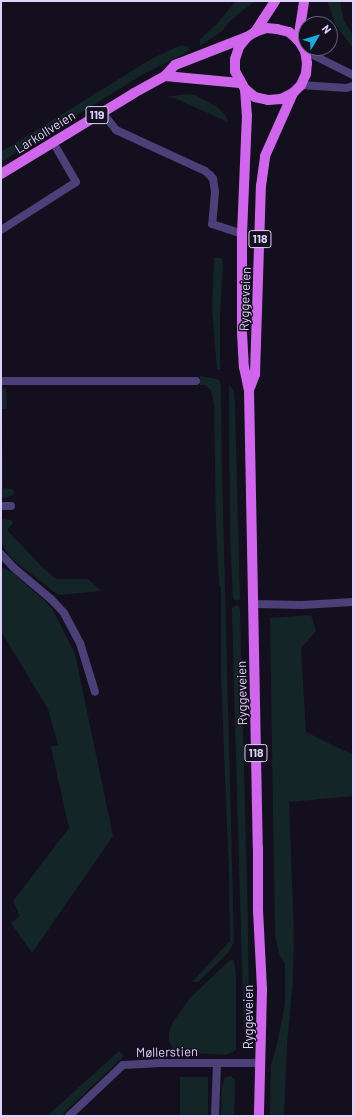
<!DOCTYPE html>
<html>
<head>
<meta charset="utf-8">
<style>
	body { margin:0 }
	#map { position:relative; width:354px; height:1117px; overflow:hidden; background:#140f1e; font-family:Barlow,sans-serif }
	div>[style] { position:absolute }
	.green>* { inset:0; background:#132527; transform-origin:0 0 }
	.lane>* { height:8px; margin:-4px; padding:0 4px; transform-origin:4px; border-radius:4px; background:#4b4077 }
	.street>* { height:8px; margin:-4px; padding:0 4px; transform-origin:4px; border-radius:4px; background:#4b4077 }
	.primary>* { height:10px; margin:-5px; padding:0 5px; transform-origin:5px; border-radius:5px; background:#d066ec }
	span { translate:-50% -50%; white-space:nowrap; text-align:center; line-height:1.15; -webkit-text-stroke:3px #140f1e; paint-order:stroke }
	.shield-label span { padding:1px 3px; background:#140f1e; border:1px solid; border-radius:3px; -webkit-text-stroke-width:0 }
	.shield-label { font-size:12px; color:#ddd2f9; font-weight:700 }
	.street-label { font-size:13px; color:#ddd2f9 }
	.frame { position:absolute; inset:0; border:2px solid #ddd2f9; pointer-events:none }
	.north { position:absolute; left:298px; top:16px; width:40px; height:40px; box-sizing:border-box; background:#140f1e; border:1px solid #645d76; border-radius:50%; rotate:52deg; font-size:11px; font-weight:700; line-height:16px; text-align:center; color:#ddd2f9 }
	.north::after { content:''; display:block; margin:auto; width:14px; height:18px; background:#1ca9db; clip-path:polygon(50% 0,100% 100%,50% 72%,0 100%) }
</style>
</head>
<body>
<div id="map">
	<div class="green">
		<i style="clip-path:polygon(236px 1px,255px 1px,230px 21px,222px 31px,200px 46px,200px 39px,216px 25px)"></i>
		<i style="clip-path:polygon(327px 1px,340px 1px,344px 21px,353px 35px,353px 48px,336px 26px)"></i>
		<i style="clip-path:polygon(181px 45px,189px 47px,189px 51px,145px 73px,1px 162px,1px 152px,153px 58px)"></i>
		<i style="clip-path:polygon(186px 94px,195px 95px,216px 106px,226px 116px,228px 122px,174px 98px,167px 97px)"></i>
		<i style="clip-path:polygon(214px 258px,222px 258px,223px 266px,220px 315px,220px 369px,217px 369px,212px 307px)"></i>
		<i style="clip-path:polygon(200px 376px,217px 379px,220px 381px,221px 387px,222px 470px,234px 942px,228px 953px,198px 982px,192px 982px,230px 941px,229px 876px,221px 675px,221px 588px,219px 584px,216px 525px,214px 404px,211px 390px,205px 385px,200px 385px)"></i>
		<i style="clip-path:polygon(229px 384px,234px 392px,235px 405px,240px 599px,237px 601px,233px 599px,230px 536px)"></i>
		<i style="clip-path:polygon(6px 388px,7px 409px,2px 409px,3px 488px,12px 489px,14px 491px,13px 495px,6px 498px,1px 497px,1px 389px)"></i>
		<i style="clip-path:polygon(3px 519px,11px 520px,13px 523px,7px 530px,43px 568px,56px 579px,88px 579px,101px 591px,58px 595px,17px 563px,8px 554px,1px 542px,1px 520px)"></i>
		<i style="clip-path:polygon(1px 567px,13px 573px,44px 600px,53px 610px,75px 654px,113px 836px,32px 953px,11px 923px,20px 916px,13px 901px,69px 828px,51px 747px,58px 745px,48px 709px,1px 631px)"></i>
		<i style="clip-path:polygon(236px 605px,239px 606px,240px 611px,248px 928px,249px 1033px,247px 1038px,244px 1036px,235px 723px,232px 608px)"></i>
		<i style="clip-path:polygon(311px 615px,316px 631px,301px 648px,306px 732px,353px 755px,353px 796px,289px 802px,294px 934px,293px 980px,287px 1045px,284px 1116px,270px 1116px,271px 1065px,277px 1044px,285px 1004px,285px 963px,279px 955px,275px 936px,270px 618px)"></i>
		<i style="clip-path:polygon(230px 960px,234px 960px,236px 975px,236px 1050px,226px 1055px,179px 1052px,174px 1049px,169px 1042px,169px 1033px,173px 1022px,189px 999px)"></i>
		<i style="clip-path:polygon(119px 1051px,124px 1056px,61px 1116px,47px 1116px)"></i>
		<i style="clip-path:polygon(231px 1076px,235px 1080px,234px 1116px,221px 1116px,222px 1086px,225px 1077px)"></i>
		<i style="left:180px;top:1077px;width:28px;height:39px"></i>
	</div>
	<div class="lane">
		<i style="left:102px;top:112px;width:23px;rotate:52deg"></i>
		<i style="left:116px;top:130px;width:98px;rotate:24.7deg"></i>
		<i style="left:205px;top:171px;width:6px;rotate:39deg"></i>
		<i style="left:210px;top:175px;width:5px;rotate:53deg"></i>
		<i style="left:213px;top:179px;width:13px;rotate:81deg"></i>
		<i style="left:215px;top:192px;width:32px;rotate:95deg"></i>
		<i style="left:212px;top:224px;width:32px;rotate:18deg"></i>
		<i style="left:1px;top:230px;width:89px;rotate:-32.6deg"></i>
		<i style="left:76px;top:182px;width:46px;rotate:-119.9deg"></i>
		<i style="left:1px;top:381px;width:195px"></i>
		<i style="left:1px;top:506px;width:10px"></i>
		<i style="left:253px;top:604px;width:49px;rotate:1.2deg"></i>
		<i style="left:302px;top:605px;width:51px;rotate:-3.4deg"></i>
		<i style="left:215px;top:1116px;width:52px;rotate:-87.8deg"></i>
	</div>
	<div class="street">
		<i style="left:305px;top:51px;width:54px;rotate:26.6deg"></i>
		<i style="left:301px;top:85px;width:45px;rotate:3.8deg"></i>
		<i style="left:346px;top:88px;width:7px;rotate:-16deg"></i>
		<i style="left:1px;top:554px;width:19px;rotate:47deg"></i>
		<i style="left:14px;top:568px;width:48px;rotate:40deg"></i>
		<i style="left:51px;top:599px;width:19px;rotate:47deg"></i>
		<i style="left:64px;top:613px;width:34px;rotate:62deg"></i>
		<i style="left:80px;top:643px;width:51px;rotate:73deg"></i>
		<i style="left:69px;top:1116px;width:74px;rotate:-43.4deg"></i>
		<i style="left:123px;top:1065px;width:34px;rotate:-3deg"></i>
		<i style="left:157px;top:1063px;width:104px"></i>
	</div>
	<div class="primary">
		<i style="left:255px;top:32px;width:37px;rotate:-57deg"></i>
		<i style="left:298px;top:40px;width:39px;rotate:-81deg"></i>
		<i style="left:165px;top:76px;width:75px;rotate:5.3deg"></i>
		<i style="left:245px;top:89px;width:26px;rotate:86deg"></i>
		<i style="left:247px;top:115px;width:119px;rotate:92.4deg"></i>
		<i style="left:242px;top:234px;width:98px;rotate:90deg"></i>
		<i style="left:242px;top:332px;width:35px;rotate:87deg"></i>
		<i style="left:244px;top:367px;width:24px;rotate:78deg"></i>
		<i style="left:249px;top:390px;width:458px;rotate:88.9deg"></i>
		<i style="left:258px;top:848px;width:62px;rotate:90deg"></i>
		<i style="left:258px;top:910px;width:80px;rotate:87.1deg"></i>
		<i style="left:262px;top:990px;width:126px;rotate:91.4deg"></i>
		<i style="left:1px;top:174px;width:156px;rotate:-31.3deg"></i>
		<i style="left:134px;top:93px;width:35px;rotate:-29deg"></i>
		<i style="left:165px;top:76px;width:15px;rotate:-48deg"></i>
		<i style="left:175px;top:65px;width:77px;rotate:-21.3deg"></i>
		<i style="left:249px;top:390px;width:17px;rotate:-69deg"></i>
		<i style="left:255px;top:374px;width:188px;rotate:-88.2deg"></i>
		<i style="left:261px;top:186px;width:30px;rotate:-82deg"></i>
		<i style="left:265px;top:156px;width:69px;rotate:-66deg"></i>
		<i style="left:293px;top:93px;width:11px;rotate:-45deg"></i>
		<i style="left:301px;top:85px;width:12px;rotate:-66deg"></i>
		<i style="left:306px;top:74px;width:11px;rotate:-85deg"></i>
		<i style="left:307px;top:63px;width:12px;rotate:-99deg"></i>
		<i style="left:305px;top:51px;width:13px;rotate:-122deg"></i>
		<i style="left:298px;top:40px;width:12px;rotate:-138deg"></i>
		<i style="left:289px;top:32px;width:12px;rotate:-166deg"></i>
		<i style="left:277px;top:29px;width:11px;rotate:-175deg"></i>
		<i style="left:266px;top:28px;width:12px;rotate:160deg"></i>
		<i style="left:255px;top:32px;width:9px;rotate:148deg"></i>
		<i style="left:247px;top:37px;width:13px;rotate:129deg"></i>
		<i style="left:239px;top:47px;width:13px;rotate:108deg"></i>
		<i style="left:235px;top:59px;width:12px;rotate:90deg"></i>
		<i style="left:235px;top:71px;width:21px;rotate:61deg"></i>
		<i style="left:245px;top:89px;width:13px;rotate:39deg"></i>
		<i style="left:255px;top:97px;width:13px;rotate:13deg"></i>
		<i style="left:268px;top:100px;width:13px;rotate:-4deg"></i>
		<i style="left:281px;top:99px;width:13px;rotate:-27deg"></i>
	</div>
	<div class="shield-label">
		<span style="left:97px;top:115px">119</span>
		<span style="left:260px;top:239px">118</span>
		<span style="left:256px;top:753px">118</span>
	</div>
	<div class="street-label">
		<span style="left:45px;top:132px;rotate:-32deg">Larkollveien</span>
		<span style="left:245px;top:299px;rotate:-88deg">Ryggeveien</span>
		<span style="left:242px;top:693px;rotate:-91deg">Ryggeveien</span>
		<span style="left:248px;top:1017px;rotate:-90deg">Ryggeveien</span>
		<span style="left:167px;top:1052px;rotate:-1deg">Møllerstien</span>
	</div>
	<div class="frame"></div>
	<div class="north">N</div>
</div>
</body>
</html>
